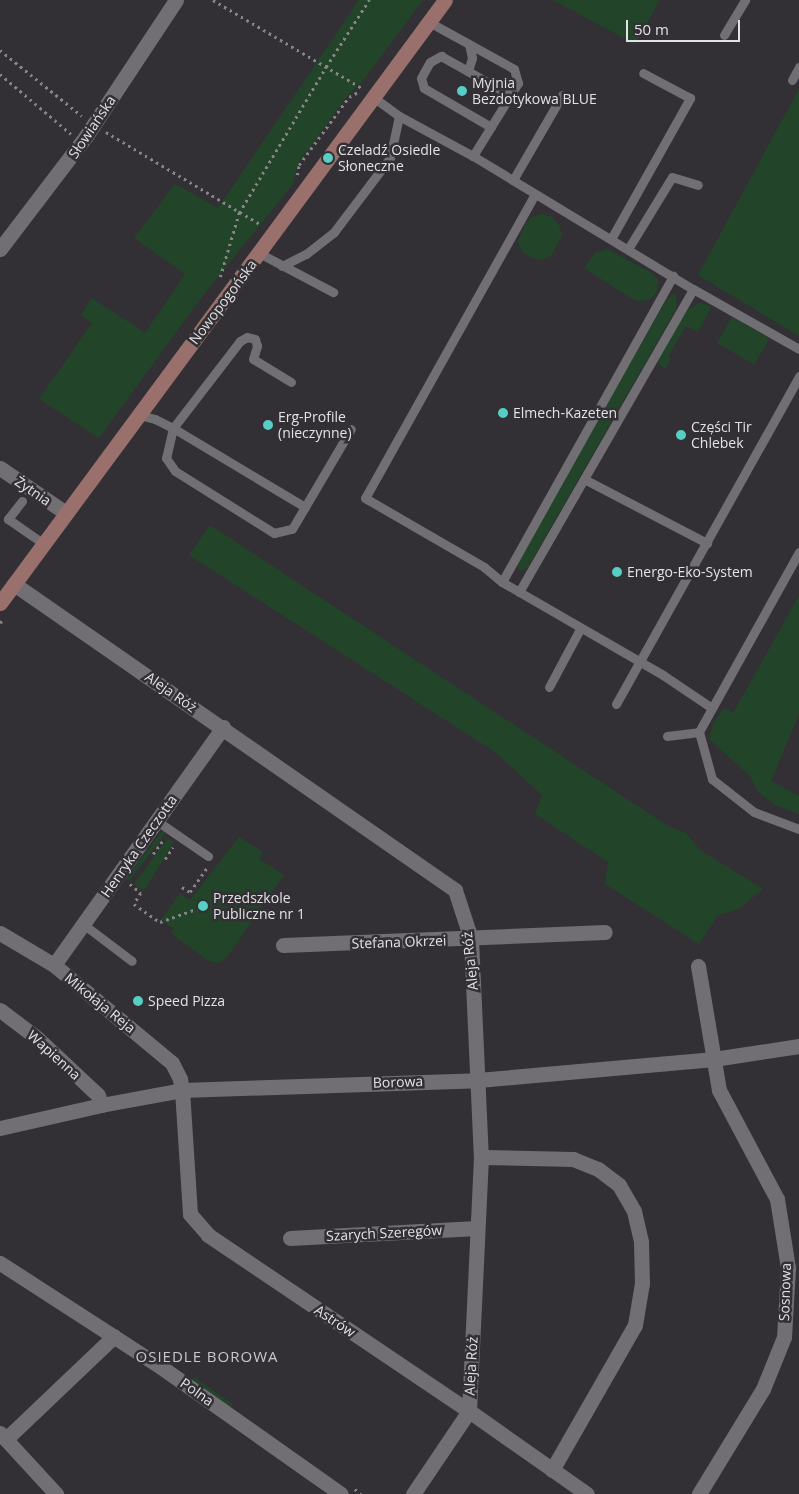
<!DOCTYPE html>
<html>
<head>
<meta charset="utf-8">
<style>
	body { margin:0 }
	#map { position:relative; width:799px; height:1494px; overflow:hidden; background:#323034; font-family:"Open Sans",sans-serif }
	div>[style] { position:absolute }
	.green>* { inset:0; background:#224529; transform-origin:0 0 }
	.path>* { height:2.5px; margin-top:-1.25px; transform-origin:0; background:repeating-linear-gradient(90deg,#878588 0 2.5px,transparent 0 6.5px) }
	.lane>* { height:9px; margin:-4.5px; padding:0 4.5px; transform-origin:4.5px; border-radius:4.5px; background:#716f73 }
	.street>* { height:15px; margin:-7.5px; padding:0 7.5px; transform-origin:7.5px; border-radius:7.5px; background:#716f73 }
	.secondary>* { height:15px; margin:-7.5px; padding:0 7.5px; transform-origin:7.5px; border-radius:7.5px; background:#9a706c }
	.dots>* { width:14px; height:14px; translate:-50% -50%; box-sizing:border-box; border:2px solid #323034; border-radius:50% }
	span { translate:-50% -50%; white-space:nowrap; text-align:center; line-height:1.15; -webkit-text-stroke:5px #323034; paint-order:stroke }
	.poi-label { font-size:14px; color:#e2e1e3 }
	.left { translate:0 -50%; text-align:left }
	.street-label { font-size:14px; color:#e2e1e3 }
	.neighbourhood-label { font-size:15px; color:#cac7cc; letter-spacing:1px }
	.scale { position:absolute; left:626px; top:20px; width:114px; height:22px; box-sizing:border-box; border:2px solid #e2e1e3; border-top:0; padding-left:6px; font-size:15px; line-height:18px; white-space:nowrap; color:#e2e1e3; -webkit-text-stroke:4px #323034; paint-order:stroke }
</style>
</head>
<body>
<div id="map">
	<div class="green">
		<i style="clip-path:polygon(359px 0,423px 0,362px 82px,347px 96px,297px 165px,293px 184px,201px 298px,99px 438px,39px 399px,92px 323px,81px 315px,92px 298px,145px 333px,185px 274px,134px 238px,175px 184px,218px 208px)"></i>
		<i style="clip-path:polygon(553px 0,660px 0,635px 44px)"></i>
		<i style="clip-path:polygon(799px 89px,799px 336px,698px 275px)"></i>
		<i style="clip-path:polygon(542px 214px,552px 217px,559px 225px,562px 235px,551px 256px,542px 260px,532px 258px,522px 252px,518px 242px,525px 224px,532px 217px)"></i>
		<i style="clip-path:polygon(607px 249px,652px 273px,658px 280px,657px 291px,652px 298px,644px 301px,634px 300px,584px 268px,595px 253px)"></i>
		<i style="clip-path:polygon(673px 294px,677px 296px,676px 309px,528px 567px,520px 571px,517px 565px,586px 439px,666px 301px)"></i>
		<i style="clip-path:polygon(700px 303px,712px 306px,698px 332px,686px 326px,668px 356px,671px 359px,665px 369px,660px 365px,658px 360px,674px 327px,685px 311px)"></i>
		<i style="left:732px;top:317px;width:43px;height:30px;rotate:30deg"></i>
		<i style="clip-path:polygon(210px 525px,668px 826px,686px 833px,700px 850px,763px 889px,740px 908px,717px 916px,699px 944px,605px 884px,608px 862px,535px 814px,542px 795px,495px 752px,189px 555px)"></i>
		<i style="clip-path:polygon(799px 596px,799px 714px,771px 781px,799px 796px,799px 814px,775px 805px,759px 793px,750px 776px,709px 739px,713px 724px,724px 708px,733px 713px)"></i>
		<i style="clip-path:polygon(162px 831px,166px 833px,129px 881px,126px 879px)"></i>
		<i style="clip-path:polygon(239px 837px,263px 852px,259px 859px,284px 875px,227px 957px,219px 963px,210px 962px,171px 933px,174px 929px,161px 920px,180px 893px,190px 900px)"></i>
		<i style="clip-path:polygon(168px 838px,174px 842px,144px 891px,134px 884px)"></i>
		<i style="left:194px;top:1377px;width:47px;height:5px;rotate:35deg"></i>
	</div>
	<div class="path">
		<i style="left:213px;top:0;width:173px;rotate:30.6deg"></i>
		<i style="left:0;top:50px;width:105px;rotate:38.8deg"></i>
		<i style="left:0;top:74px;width:93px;rotate:40.2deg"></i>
		<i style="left:106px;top:132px;width:179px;rotate:30.9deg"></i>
		<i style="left:297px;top:175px;width:10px;rotate:-79deg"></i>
		<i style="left:299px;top:165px;width:84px;rotate:-53.7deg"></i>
		<i style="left:349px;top:97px;width:10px;rotate:-29deg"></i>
		<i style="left:220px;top:277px;width:67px;rotate:-73.5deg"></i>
		<i style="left:239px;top:213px;width:170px;rotate:-59.2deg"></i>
		<i style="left:326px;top:67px;width:80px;rotate:-57.3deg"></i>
		<i style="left:0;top:623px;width:6px;rotate:-51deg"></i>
		<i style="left:153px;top:854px;width:17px;rotate:-54deg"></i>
		<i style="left:165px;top:859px;width:14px;rotate:-56deg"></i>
		<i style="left:130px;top:884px;width:14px;rotate:39deg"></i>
		<i style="left:141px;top:893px;width:13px;rotate:122deg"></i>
		<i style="left:134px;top:904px;width:32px;rotate:35deg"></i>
		<i style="left:160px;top:922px;width:41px;rotate:-19.7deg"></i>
		<i style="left:182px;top:887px;width:9px;rotate:32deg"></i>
		<i style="left:190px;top:892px;width:29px;rotate:-55deg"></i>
		<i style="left:355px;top:1489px;width:8px;rotate:40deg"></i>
	</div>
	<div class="lane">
		<i style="left:429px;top:22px;width:97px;rotate:28.9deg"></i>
		<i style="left:514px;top:69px;width:15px;rotate:74deg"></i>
		<i style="left:518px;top:83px;width:86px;rotate:121.7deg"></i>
		<i style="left:724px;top:35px;width:41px;rotate:-59deg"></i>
		<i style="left:468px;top:71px;width:14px;rotate:-73deg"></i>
		<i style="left:472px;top:58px;width:14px;rotate:-102deg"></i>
		<i style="left:792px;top:80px;width:15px;rotate:-62deg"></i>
		<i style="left:373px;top:97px;width:32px;rotate:36deg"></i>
		<i style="left:399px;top:116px;width:84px;rotate:28.4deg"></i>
		<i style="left:473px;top:156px;width:257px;rotate:31.2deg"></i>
		<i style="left:693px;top:289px;width:122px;rotate:29.5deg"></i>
		<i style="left:491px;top:127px;width:78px;rotate:-149.8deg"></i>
		<i style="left:424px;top:88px;width:10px;rotate:-107deg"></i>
		<i style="left:421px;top:78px;width:18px;rotate:-61deg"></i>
		<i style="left:430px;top:62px;width:13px;rotate:-29deg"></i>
		<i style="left:441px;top:56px;width:79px;rotate:29.5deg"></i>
		<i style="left:513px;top:180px;width:98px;rotate:-60deg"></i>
		<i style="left:535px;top:194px;width:348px;rotate:119.2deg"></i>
		<i style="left:365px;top:498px;width:138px;rotate:30.1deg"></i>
		<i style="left:484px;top:567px;width:23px;rotate:40deg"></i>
		<i style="left:502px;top:582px;width:186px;rotate:30deg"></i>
		<i style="left:663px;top:675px;width:59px;rotate:34deg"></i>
		<i style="left:611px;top:239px;width:162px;rotate:-60.7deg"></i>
		<i style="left:690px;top:98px;width:53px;rotate:-152deg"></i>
		<i style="left:628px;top:249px;width:84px;rotate:-58.6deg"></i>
		<i style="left:672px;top:177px;width:27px;rotate:17deg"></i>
		<i style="left:259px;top:253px;width:84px;rotate:27.8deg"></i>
		<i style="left:282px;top:266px;width:27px;rotate:-27deg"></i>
		<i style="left:306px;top:254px;width:36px;rotate:-38deg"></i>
		<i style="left:334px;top:232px;width:93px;rotate:-52.9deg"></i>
		<i style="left:390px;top:158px;width:43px;rotate:-77.9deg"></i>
		<i style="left:291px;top:382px;width:44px;rotate:-148.8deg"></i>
		<i style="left:253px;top:359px;width:14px;rotate:-73deg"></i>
		<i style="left:257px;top:346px;width:7px;rotate:-106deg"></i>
		<i style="left:255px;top:339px;width:8px;rotate:-166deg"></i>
		<i style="left:247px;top:337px;width:8px;rotate:150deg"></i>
		<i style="left:240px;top:341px;width:110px;rotate:127.6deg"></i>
		<i style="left:173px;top:428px;width:31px;rotate:103deg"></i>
		<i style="left:166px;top:458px;width:16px;rotate:55deg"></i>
		<i style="left:175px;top:471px;width:117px;rotate:32.1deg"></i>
		<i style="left:274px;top:533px;width:18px;rotate:-13deg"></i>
		<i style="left:292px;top:529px;width:116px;rotate:-59.5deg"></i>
		<i style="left:139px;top:415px;width:16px;rotate:14deg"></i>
		<i style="left:155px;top:419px;width:20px;rotate:27deg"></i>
		<i style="left:173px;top:428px;width:154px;rotate:30.9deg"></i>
		<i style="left:584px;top:479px;width:139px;rotate:27.5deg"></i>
		<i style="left:22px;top:501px;width:23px;rotate:128deg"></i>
		<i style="left:8px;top:519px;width:44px;rotate:34.8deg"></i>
		<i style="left:799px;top:552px;width:206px;rotate:119.1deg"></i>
		<i style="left:699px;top:732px;width:49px;rotate:74.5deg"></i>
		<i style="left:712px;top:779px;width:53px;rotate:38.2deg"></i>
		<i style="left:754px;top:812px;width:48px;rotate:20.7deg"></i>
		<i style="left:502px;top:582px;width:351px;rotate:-60.8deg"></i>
		<i style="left:519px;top:592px;width:349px;rotate:-60.1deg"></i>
		<i style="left:549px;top:687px;width:66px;rotate:-61.9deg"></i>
		<i style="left:616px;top:704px;width:376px;rotate:-60.8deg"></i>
		<i style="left:667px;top:736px;width:32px;rotate:-7deg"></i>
		<i style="left:157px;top:821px;width:62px;rotate:34.5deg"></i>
		<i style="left:83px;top:924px;width:61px;rotate:37.1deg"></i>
	</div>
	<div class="street">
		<i style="left:0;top:249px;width:142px;rotate:-52.7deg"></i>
		<i style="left:86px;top:136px;width:163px;rotate:-56.5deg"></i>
		<i style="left:0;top:468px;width:80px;rotate:34.3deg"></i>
		<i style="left:14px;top:584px;width:537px;rotate:34.76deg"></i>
		<i style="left:455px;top:890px;width:52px;rotate:71.9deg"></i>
		<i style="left:471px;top:939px;width:218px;rotate:87.4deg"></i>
		<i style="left:481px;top:1157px;width:254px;rotate:92.7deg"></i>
		<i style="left:469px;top:1411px;width:100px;rotate:124deg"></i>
		<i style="left:0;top:933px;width:63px;rotate:30.7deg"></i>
		<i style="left:54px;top:965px;width:153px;rotate:39.7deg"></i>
		<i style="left:172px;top:1063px;width:18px;rotate:63deg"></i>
		<i style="left:180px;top:1079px;width:11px;rotate:80deg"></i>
		<i style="left:182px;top:1090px;width:124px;rotate:86.3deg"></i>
		<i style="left:190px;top:1214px;width:28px;rotate:49deg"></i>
		<i style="left:208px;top:1235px;width:315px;rotate:34deg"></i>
		<i style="left:469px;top:1411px;width:144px;rotate:35.1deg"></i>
		<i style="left:283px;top:945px;width:322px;rotate:-2.3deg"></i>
		<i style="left:54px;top:965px;width:292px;rotate:-54.6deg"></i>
		<i style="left:698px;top:966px;width:126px;rotate:80.4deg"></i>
		<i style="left:719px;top:1090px;width:123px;rotate:62deg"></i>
		<i style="left:777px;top:1199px;width:70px;rotate:80.9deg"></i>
		<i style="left:788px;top:1268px;width:69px;rotate:93.3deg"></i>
		<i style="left:784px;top:1337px;width:56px;rotate:112deg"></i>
		<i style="left:763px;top:1389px;width:123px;rotate:121.4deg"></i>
		<i style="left:0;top:1010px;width:46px;rotate:37.1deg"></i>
		<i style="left:37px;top:1038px;width:83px;rotate:43.1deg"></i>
		<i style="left:98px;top:1095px;width:10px;rotate:73deg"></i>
		<i style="left:0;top:1128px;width:104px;rotate:-12.8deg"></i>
		<i style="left:101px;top:1105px;width:82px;rotate:-10.5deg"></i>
		<i style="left:182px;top:1090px;width:296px;rotate:-1.9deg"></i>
		<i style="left:478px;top:1080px;width:237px;rotate:-5.1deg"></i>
		<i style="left:714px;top:1059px;width:86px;rotate:-8.7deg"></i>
		<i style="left:481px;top:1157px;width:92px;rotate:1.2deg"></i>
		<i style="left:573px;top:1159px;width:27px;rotate:22deg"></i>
		<i style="left:598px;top:1169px;width:26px;rotate:37deg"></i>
		<i style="left:619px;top:1185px;width:30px;rotate:60deg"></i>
		<i style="left:634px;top:1211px;width:32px;rotate:77deg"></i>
		<i style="left:641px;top:1242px;width:41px;rotate:88.6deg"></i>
		<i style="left:642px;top:1283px;width:43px;rotate:99.5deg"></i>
		<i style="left:635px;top:1325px;width:167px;rotate:119.8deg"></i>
		<i style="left:290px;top:1238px;width:187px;rotate:-3.1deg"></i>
		<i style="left:0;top:1263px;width:192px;rotate:32.9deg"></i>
		<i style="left:161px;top:1367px;width:220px;rotate:35.2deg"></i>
		<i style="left:0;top:1433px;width:83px;rotate:47.4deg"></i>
		<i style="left:6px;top:1439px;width:149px;rotate:-43.6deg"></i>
	</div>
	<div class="secondary">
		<i style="left:0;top:603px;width:749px;rotate:-53.57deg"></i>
	</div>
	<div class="dots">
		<i style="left:462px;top:91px;background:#56cec4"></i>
		<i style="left:328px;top:158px;background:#56cec4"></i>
		<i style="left:503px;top:413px;background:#56cec4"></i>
		<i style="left:268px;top:425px;background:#56cec4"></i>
		<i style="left:681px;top:435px;background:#56cec4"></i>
		<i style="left:617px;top:572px;background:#56cec4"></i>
		<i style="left:203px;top:906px;background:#56cec4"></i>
		<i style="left:138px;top:1001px;background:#56cec4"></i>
	</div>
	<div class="poi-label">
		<span class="left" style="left:472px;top:91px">Myjnia<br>Bezdotykowa BLUE</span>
		<span class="left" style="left:338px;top:158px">Czeladź Osiedle<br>Słoneczne</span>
		<span class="left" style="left:513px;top:413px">Elmech-Kazeten</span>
		<span class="left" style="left:278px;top:425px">Erg-Profile<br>(nieczynne)</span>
		<span class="left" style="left:691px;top:435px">Części Tir<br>Chlebek</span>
		<span class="left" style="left:627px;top:572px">Energo-Eko-System</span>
		<span class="left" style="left:213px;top:906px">Przedszkole<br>Publiczne nr 1</span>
		<span class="left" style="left:148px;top:1001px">Speed Pizza</span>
	</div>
	<div class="street-label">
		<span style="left:92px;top:127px;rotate:-56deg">Słowiańska</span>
		<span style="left:223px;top:302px;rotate:-53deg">Nowopogońska</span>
		<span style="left:33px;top:491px;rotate:34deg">Żytnia</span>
		<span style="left:171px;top:692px;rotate:35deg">Aleja Róż</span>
		<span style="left:139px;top:846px;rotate:-55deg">Henryka Czeczotta</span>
		<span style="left:399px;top:942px;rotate:-2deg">Stefana Okrzei</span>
		<span style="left:470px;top:961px;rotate:-96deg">Aleja Róż</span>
		<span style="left:100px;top:1003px;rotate:39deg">Mikołaja Reja</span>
		<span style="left:54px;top:1055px;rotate:42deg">Wapienna</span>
		<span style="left:398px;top:1082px;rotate:-2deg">Borowa</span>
		<span style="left:384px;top:1233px;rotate:-3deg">Szarych Szeregów</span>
		<span style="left:785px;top:1292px;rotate:-88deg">Sosnowa</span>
		<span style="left:335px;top:1321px;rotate:34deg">Astrów</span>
		<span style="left:471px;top:1366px;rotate:-87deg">Aleja Róż</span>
		<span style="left:197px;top:1392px;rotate:35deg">Polna</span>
	</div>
	<div class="neighbourhood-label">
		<span style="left:207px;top:1357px">OSIEDLE BOROWA</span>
	</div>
	<div class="scale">50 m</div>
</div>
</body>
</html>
